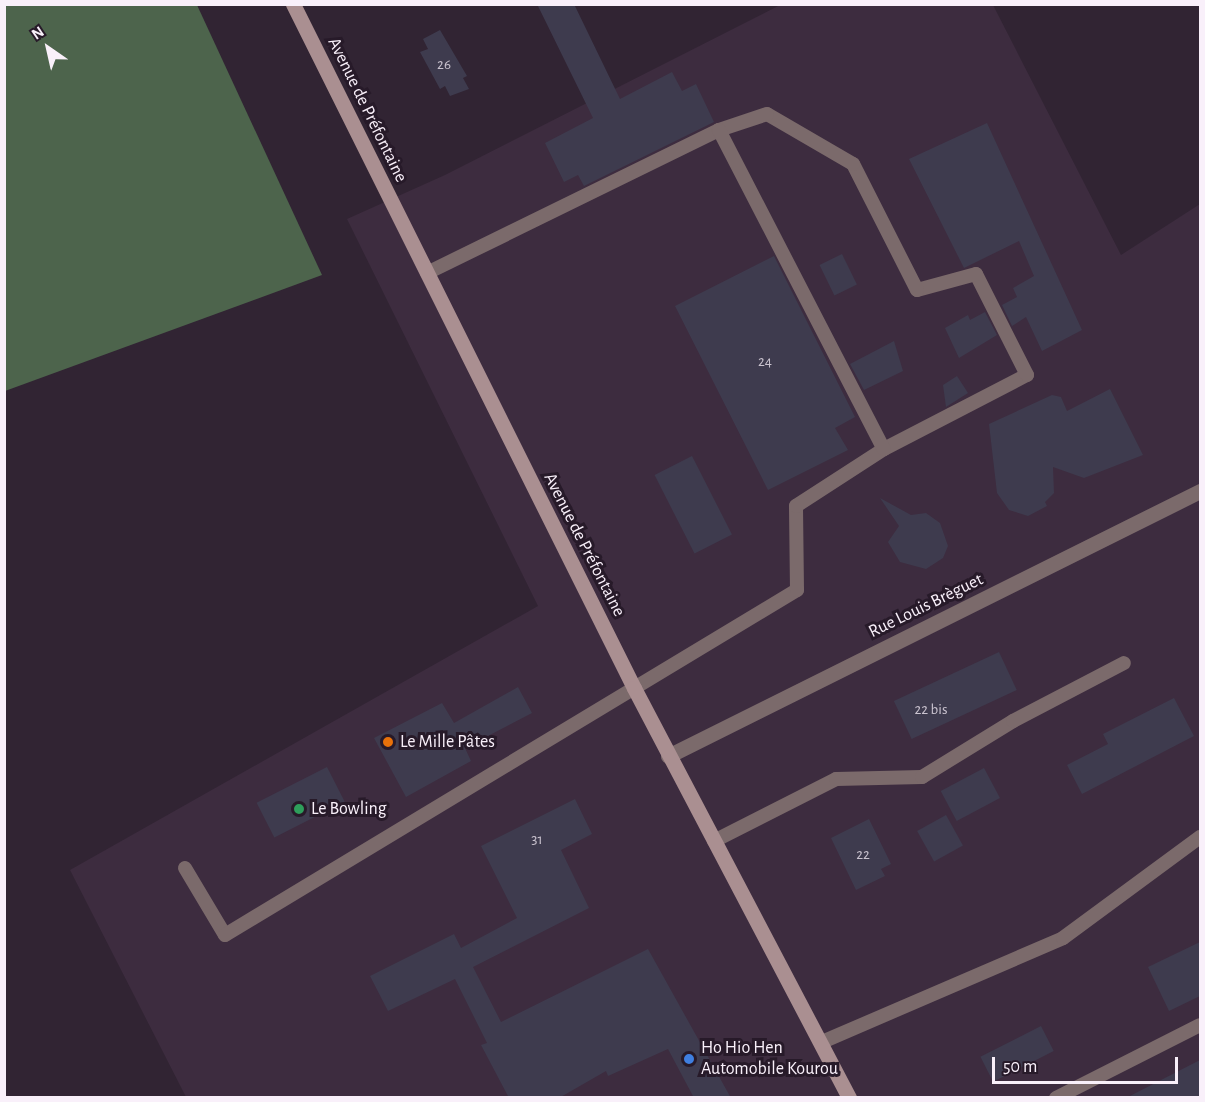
<!DOCTYPE html>
<html>
<head>
<meta charset="utf-8">
<style>
	body { margin:0 }
	#map { position:relative; width:1205px; height:1102px; overflow:hidden; background:#312433; font-family:"Alegreya Sans",sans-serif }
	div>[style] { position:absolute }
	.built>* { inset:0; background:#3d2c3f }
	.forest>* { inset:0; background:#4d644c }
	.building>* { inset:0; background:#3e3b4e; transform-origin:0 0 }
	.service>* { height:14px; margin:-7px; padding:0 7px; transform-origin:7px; border-radius:7px; background:#7b6a6b }
	.minor>* { height:15px; margin:-7.5px; padding:0 7.5px; transform-origin:7.5px; border-radius:7.5px; background:#7b6a6b }
	.secondary>* { height:15px; margin:-7.5px; padding:0 7.5px; transform-origin:7.5px; border-radius:7.5px; background:#aa8f91 }
	.dots>* { width:16px; height:16px; translate:-50% -50%; box-sizing:border-box; border:3px solid #271a29; border-radius:50% }
	span { translate:-50% -50%; white-space:nowrap; text-align:center; line-height:1.15; -webkit-text-stroke:6px #271a29; paint-order:stroke }
	.number-label { font-size:15px; color:#cac3cf }
	.number-label span { -webkit-text-stroke-width:0 }
	.street-label { font-size:18px; color:#f9f0fa }
	.poi-label { font-size:18px; color:#f9f0fa }
	.left { translate:0 -50%; text-align:left }
	.frame { position:absolute; inset:0; border:6px solid #f9f0fa; pointer-events:none }
	.north { position:absolute; left:18px; top:18px; width:60px; height:60px; -webkit-text-stroke:4px #271a29; paint-order:stroke; rotate:326deg; font-size:16px; font-weight:700; line-height:24px; text-align:center; color:#f9f0fa }
	.north::after { content:''; display:block; margin:auto; width:21px; height:27px; background:#f9f0fa; clip-path:polygon(50% 0,100% 100%,50% 72%,0 100%) }
	.scale { position:absolute; left:992px; top:1057px; width:186px; height:27px; box-sizing:border-box; border:3px solid #f9f0fa; border-top:0; padding-left:8px; font-size:18px; line-height:21px; white-space:nowrap; color:#f9f0fa; -webkit-text-stroke:4px #271a29; paint-order:stroke }
</style>
</head>
<body>
<div id="map">
	<div class="built">
		<i style="clip-path:polygon(782px 4px,993px 5px,1121px 255px,1200px 204px,1200px 1097px,186px 1097px,70px 870px,538px 606px,347px 219px,445px 175px)"></i>
	</div>
	<div class="forest">
		<i style="clip-path:polygon(5px 4px,197px 5px,322px 275px,5px 391px)"></i>
	</div>
	<div class="building">
		<i style="clip-path:polygon(537px 4px,574px 4px,620px 99px,672px 72px,682px 91px,696px 84px,714px 122px,584px 186px,578px 175px,564px 182px,545px 143px,593px 118px)"></i>
		<i style="clip-path:polygon(440px 30px,467px 76px,463px 78px,469px 89px,450px 96px,445px 86px,440px 89px,420px 52px,428px 49px,423px 39px)"></i>
		<i style="clip-path:polygon(987px 123px,1082px 330px,1042px 351px,1026px 317px,1012px 326px,1002px 305px,1017px 297px,1013px 288px,1034px 276px,1019px 241px,964px 268px,909px 159px)"></i>
		<i style="left:842px;top:254px;width:34px;height:25px;rotate:64deg"></i>
		<i style="clip-path:polygon(774px 256px,855px 417px,835px 428px,848px 450px,768px 490px,675px 306px)"></i>
		<i style="clip-path:polygon(985px 312px,997px 335px,959px 358px,945px 328px,968px 315px,970px 320px)"></i>
		<i style="clip-path:polygon(894px 341px,903px 371px,864px 390px,850px 364px)"></i>
		<i style="clip-path:polygon(957px 376px,968px 393px,946px 407px,943px 385px)"></i>
		<i style="clip-path:polygon(1110px 389px,1143px 455px,1084px 478px,1053px 467px,1054px 493px,1045px 502px,1047px 506px,1028px 516px,1009px 510px,997px 493px,989px 424px,1052px 395px,1061px 397px,1067px 411px)"></i>
		<i style="left:692px;top:456px;width:88px;height:42px;rotate:63deg"></i>
		<i style="clip-path:polygon(880px 498px,911px 515px,926px 513px,940px 523px,948px 546px,943px 558px,926px 569px,900px 562px,888px 542px,899px 526px)"></i>
		<i style="left:999px;top:652px;width:42px;height:116px;rotate:65deg"></i>
		<i style="clip-path:polygon(518px 687px,532px 713px,465px 748px,471px 761px,406px 797px,374px 738px,442px 703px,454px 723px)"></i>
		<i style="clip-path:polygon(1174px 698px,1194px 736px,1082px 794px,1067px 765px,1108px 744px,1103px 734px)"></i>
		<i style="left:327px;top:767px;width:39px;height:79px;rotate:63deg"></i>
		<i style="left:984px;top:768px;width:34px;height:49px;rotate:62deg"></i>
		<i style="clip-path:polygon(575px 799px,592px 834px,561px 850px,589px 908px,473px 967px,501px 1022px,648px 949px,731px 1098px,694px 1098px,668px 1049px,608px 1076px,606px 1071px,559px 1098px,509px 1098px,481px 1045px,487px 1043px,455px 979px,388px 1011px,370px 976px,454px 934px,461px 948px,517px 918px,481px 846px)"></i>
		<i style="left:946px;top:815px;width:35px;height:33px;rotate:61deg"></i>
		<i style="clip-path:polygon(869px 819px,891px 864px,881px 869px,885px 876px,856px 890px,831px 838px)"></i>
		<i style="clip-path:polygon(1200px 942px,1200px 996px,1169px 1011px,1148px 967px)"></i>
		<i style="left:1041px;top:1026px;width:28px;height:68px;rotate:63deg"></i>
		<i style="clip-path:polygon(1200px 1060px,1200px 1098px,1126px 1098px)"></i>
	</div>
	<div class="service">
		<i style="left:427px;top:273px;width:325px;rotate:-26.1deg"></i>
		<i style="left:714px;top:841px;width:137px;rotate:-26.9deg"></i>
		<i style="left:836px;top:779px;width:86px;rotate:-1.3deg"></i>
		<i style="left:922px;top:777px;width:107px;rotate:-31.6deg"></i>
		<i style="left:1013px;top:721px;width:125px;rotate:-27.6deg"></i>
		<i style="left:185px;top:868px;width:78px;rotate:59.2deg"></i>
		<i style="left:225px;top:935px;width:668px;rotate:-31.1deg"></i>
		<i style="left:797px;top:590px;width:84px;rotate:-90.7deg"></i>
		<i style="left:796px;top:506px;width:105px;rotate:-32.9deg"></i>
		<i style="left:884px;top:449px;width:161px;rotate:-27.4deg"></i>
		<i style="left:1027px;top:375px;width:113px;rotate:-116.8deg"></i>
		<i style="left:976px;top:274px;width:61px;rotate:164.8deg"></i>
		<i style="left:917px;top:290px;width:141px;rotate:-116.9deg"></i>
		<i style="left:853px;top:164px;width:99px;rotate:-149.8deg"></i>
		<i style="left:767px;top:114px;width:51px;rotate:161.6deg"></i>
		<i style="left:719px;top:130px;width:359px;rotate:62.7deg"></i>
		<i style="left:822px;top:1042px;width:262px;rotate:-23.3deg"></i>
		<i style="left:1063px;top:938px;width:170px;rotate:-36.4deg"></i>
		<i style="left:1056px;top:1098px;width:161px;rotate:-26.9deg"></i>
	</div>
	<div class="minor">
		<i style="left:668px;top:756px;width:594px;rotate:-26.48deg"></i>
	</div>
	<div class="secondary">
		<i style="left:293px;top:4px;width:764px;rotate:63.5deg"></i>
		<i style="left:634px;top:688px;width:463px;rotate:62.3deg"></i>
	</div>
	<div class="dots">
		<i style="left:388px;top:742px;background:#e8710a"></i>
		<i style="left:299px;top:809px;background:#2e9e5b"></i>
		<i style="left:689px;top:1059px;background:#3f7fe0"></i>
	</div>
	<div class="number-label">
		<span style="left:444px;top:65px">26</span>
		<span style="left:765px;top:362px">24</span>
		<span style="left:931px;top:710px">22 bis</span>
		<span style="left:537px;top:840px">31</span>
		<span style="left:863px;top:855px">22</span>
	</div>
	<div class="street-label">
		<span style="left:367px;top:110px;rotate:64deg">Avenue de Préfontaine</span>
		<span style="left:584px;top:545px;rotate:63deg">Avenue de Préfontaine</span>
		<span style="left:926px;top:606px;rotate:-26deg">Rue Louis Brèguet</span>
	</div>
	<div class="poi-label">
		<span class="left" style="left:400px;top:742px">Le Mille Pâtes</span>
		<span class="left" style="left:311px;top:809px">Le Bowling</span>
		<span class="left" style="left:701px;top:1059px">Ho Hio Hen<br>Automobile Kourou</span>
	</div>
	<div class="frame"></div>
	<div class="north">N</div>
	<div class="scale">50 m</div>
</div>
</body>
</html>
